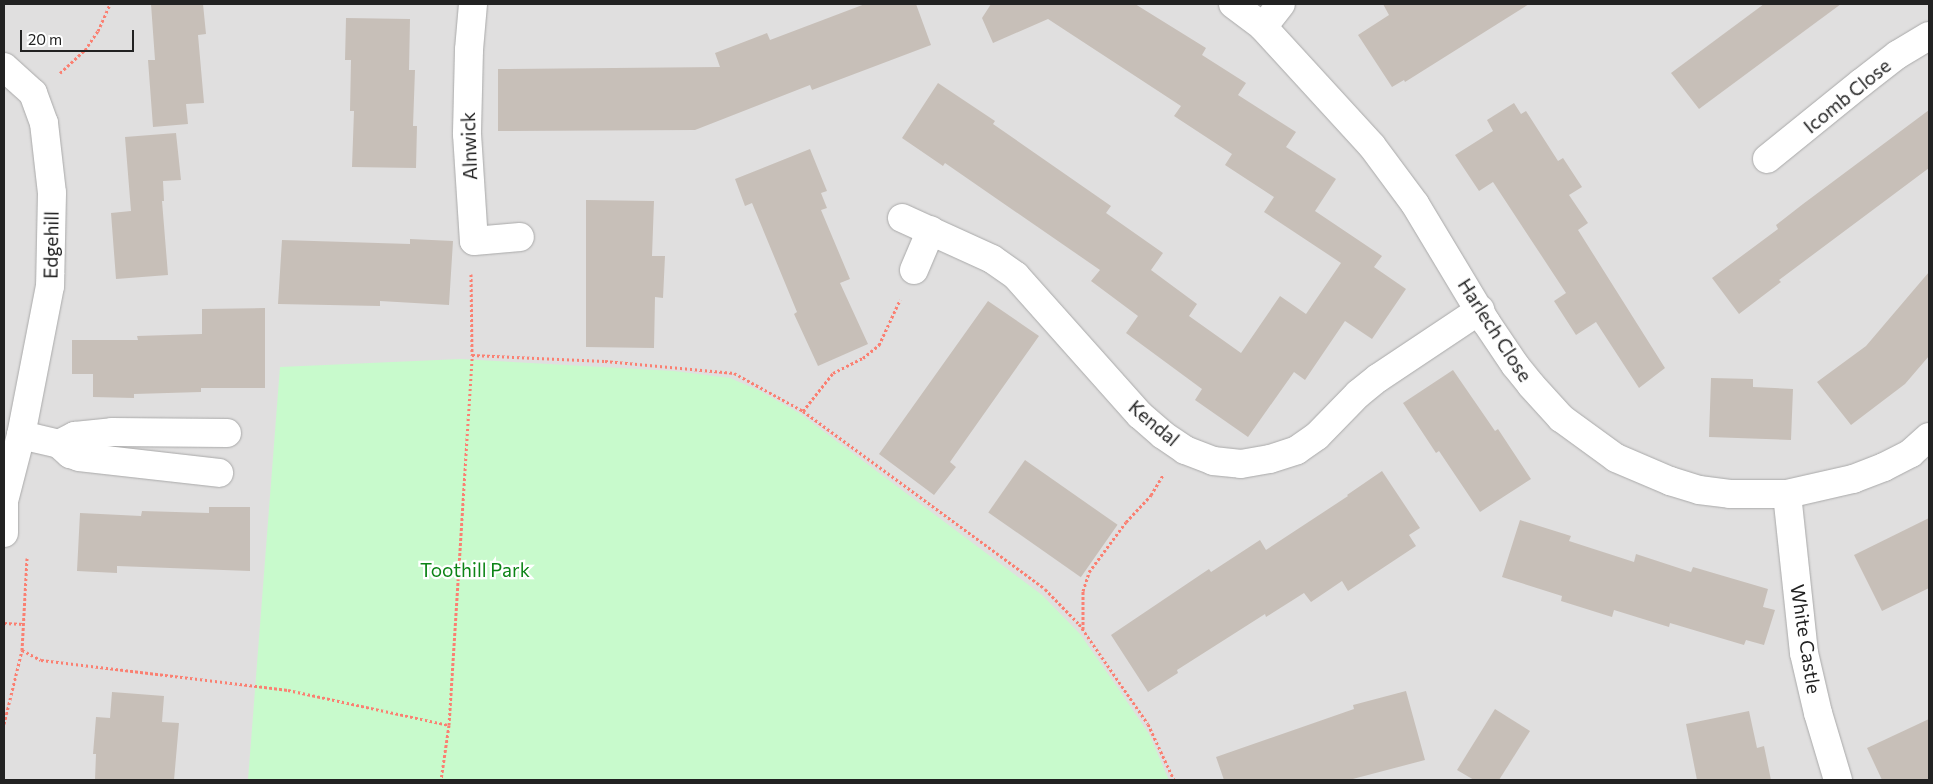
<!DOCTYPE html>
<html>
<head>
<meta charset="utf-8">
<style>
	body { margin:0 }
	#map { position:relative; width:1933px; height:784px; overflow:hidden; background:#f2efe9; font-family:Commissioner,sans-serif }
	div>[style] { position:absolute }
	.residential>* { inset:0; background:#e0dfdf; transform-origin:0 0 }
	.park>* { inset:0; background:#c8facc }
	.building>* { inset:0; background:#c7bfb8; transform-origin:0 0 }
	.path>* { height:3px; margin-top:-1.5px; transform-origin:0; background:repeating-linear-gradient(90deg,#fa8072 0 2.5px,transparent 0 5px) }
	.roads { filter:drop-shadow(0 0 1px #a9a9a9) drop-shadow(0 0 1px #a9a9a9) }
	.minor>* { height:28px; margin:-14px; padding:0 14px; transform-origin:14px; border-radius:14px; background:#fff }
	span { translate:-50% -50%; white-space:nowrap; text-align:center; line-height:1.15; -webkit-text-stroke:4.5px #fff; paint-order:stroke }
	.street-label { font-size:19px; color:#222 }
	.park-label { font-size:19px; color:#0c8416 }
	.frame { position:absolute; inset:0; border:5px solid #222; pointer-events:none }
	.scale { position:absolute; left:20px; top:30px; width:114px; height:22px; box-sizing:border-box; border:2px solid #222; border-top:0; padding-left:6px; font-size:15px; line-height:18px; white-space:nowrap; color:#222; -webkit-text-stroke:4px #fff; paint-order:stroke }
</style>
</head>
<body>
<div id="map">
	<div class="residential">
		<i style="left:4px;top:4px;width:1925px;height:776px"></i>
	</div>
	<div class="park">
		<i style="clip-path:polygon(460px 359px,674px 371px,730px 378px,760px 391px,799px 413px,1042px 595px,1080px 634px,1115px 684px,1149px 734px,1169px 780px,248px 780px,280px 367px)"></i>
	</div>
	<div class="building">
		<i style="clip-path:polygon(151px 4px,203px 4px,206px 34px,198px 35px,204px 103px,186px 104px,188px 124px,153px 127px,148px 60px,155px 60px)"></i>
		<i style="clip-path:polygon(865px 4px,916px 4px,931px 45px,812px 90px,810px 85px,695px 130px,498px 131px,498px 69px,720px 67px,715px 53px,767px 33px,770px 40px)"></i>
		<i style="clip-path:polygon(991px 4px,1135px 4px,1206px 48px,1202px 55px,1246px 83px,1238px 95px,1296px 132px,1286px 147px,1336px 179px,1315px 211px,1382px 256px,1374px 267px,1406px 289px,1372px 339px,1345px 321px,1305px 380px,1294px 372px,1248px 437px,1195px 400px,1202px 389px,1126px 333px,1138px 316px,1091px 281px,1100px 270px,945px 163px,943px 166px,902px 138px,938px 83px,995px 121px,993px 124px,1111px 206px,1106px 213px,1163px 253px,1151px 270px,1197px 304px,1189px 316px,1241px 353px,1280px 296px,1306px 314px,1341px 263px,1264px 212px,1274px 197px,1225px 165px,1232px 154px,1174px 116px,1181px 106px,1048px 19px,993px 43px,982px 18px)"></i>
		<i style="clip-path:polygon(1383px 4px,1529px 4px,1405px 82px,1404px 80px,1392px 87px,1358px 35px,1389px 15px)"></i>
		<i style="clip-path:polygon(1764px 4px,1841px 4px,1699px 109px,1671px 73px)"></i>
		<i style="clip-path:polygon(346px 18px,410px 19px,409px 70px,415px 70px,413px 126px,417px 126px,416px 168px,352px 167px,354px 111px,350px 111px,351px 60px,345px 60px)"></i>
		<i style="clip-path:polygon(1514px 103px,1521px 114px,1526px 111px,1558px 161px,1563px 158px,1582px 187px,1569px 195px,1588px 223px,1578px 230px,1665px 368px,1639px 388px,1596px 322px,1576px 335px,1554px 301px,1566px 293px,1493px 182px,1479px 191px,1455px 155px,1493px 131px,1487px 120px)"></i>
		<i style="clip-path:polygon(1929px 110px,1929px 168px,1779px 280px,1781px 282px,1739px 314px,1712px 278px,1778px 229px,1776px 225px,1803px 204px)"></i>
		<i style="clip-path:polygon(176px 133px,181px 180px,163px 181px,164px 201px,162px 201px,168px 275px,116px 279px,111px 213px,131px 211px,125px 137px)"></i>
		<i style="clip-path:polygon(810px 149px,827px 191px,821px 193px,827px 208px,821px 210px,850px 279px,840px 283px,868px 344px,818px 366px,794px 314px,797px 312px,752px 203px,745px 206px,735px 179px)"></i>
		<i style="clip-path:polygon(586px 200px,654px 201px,652px 256px,665px 256px,663px 298px,655px 297px,654px 348px,586px 347px)"></i>
		<i style="clip-path:polygon(410px 239px,453px 241px,449px 305px,380px 301px,380px 306px,278px 304px,282px 240px,410px 244px)"></i>
		<i style="clip-path:polygon(1929px 272px,1929px 356px,1905px 384px,1851px 425px,1817px 382px,1866px 346px)"></i>
		<i style="clip-path:polygon(988px 301px,1039px 336px,950px 462px,956px 467px,934px 495px,879px 454px)"></i>
		<i style="clip-path:polygon(265px 308px,265px 388px,201px 388px,201px 392px,134px 394px,134px 398px,93px 397px,93px 374px,72px 374px,72px 340px,138px 340px,137px 336px,202px 334px,202px 309px)"></i>
		<i style="clip-path:polygon(1453px 370px,1495px 431px,1498px 429px,1531px 479px,1480px 512px,1439px 451px,1436px 453px,1403px 403px)"></i>
		<i style="clip-path:polygon(1711px 378px,1753px 379px,1753px 387px,1793px 389px,1791px 440px,1709px 437px)"></i>
		<i style="left:1025px;top:460px;width:113px;height:64px;rotate:35deg"></i>
		<i style="clip-path:polygon(1382px 471px,1420px 528px,1409px 535px,1416px 546px,1348px 591px,1342px 581px,1311px 602px,1304px 593px,1266px 617px,1265px 614px,1177px 670px,1178px 673px,1148px 692px,1111px 635px,1209px 569px,1211px 572px,1260px 540px,1266px 550px,1348px 496px,1347px 495px)"></i>
		<i style="clip-path:polygon(209px 507px,250px 507px,250px 571px,117px 566px,117px 573px,77px 571px,80px 513px,141px 516px,142px 511px,209px 513px)"></i>
		<i style="clip-path:polygon(1929px 518px,1929px 588px,1882px 611px,1854px 555px)"></i>
		<i style="clip-path:polygon(1520px 520px,1571px 536px,1569px 541px,1634px 562px,1636px 554px,1691px 572px,1693px 567px,1768px 589px,1763px 607px,1775px 610px,1764px 645px,1746px 640px,1744px 645px,1670px 623px,1669px 627px,1614px 610px,1612px 617px,1561px 601px,1562px 596px,1502px 577px)"></i>
		<i style="clip-path:polygon(1406px 691px,1425px 760px,1349px 780px,1224px 780px,1216px 757px,1354px 709px,1353px 705px)"></i>
		<i style="clip-path:polygon(112px 692px,164px 696px,162px 722px,179px 723px,174px 780px,95px 780px,96px 754px,93px 754px,96px 717px,110px 718px)"></i>
		<i style="clip-path:polygon(1495px 709px,1530px 731px,1499px 780px,1474px 780px,1457px 770px)"></i>
		<i style="clip-path:polygon(1749px 711px,1757px 748px,1764px 746px,1771px 780px,1697px 780px,1686px 724px)"></i>
		<i style="clip-path:polygon(1929px 719px,1929px 780px,1882px 780px,1867px 748px)"></i>
	</div>
	<div class="path">
		<i style="left:60px;top:73px;width:34px;rotate:-43deg"></i>
		<i style="left:85px;top:50px;width:23px;rotate:-56deg"></i>
		<i style="left:98px;top:31px;width:30px;rotate:-66deg"></i>
		<i style="left:471px;top:274px;width:81px;rotate:89.3deg"></i>
		<i style="left:472px;top:355px;width:133px;rotate:2.6deg"></i>
		<i style="left:605px;top:361px;width:130px;rotate:5.3deg"></i>
		<i style="left:734px;top:373px;width:79px;rotate:28.8deg"></i>
		<i style="left:803px;top:411px;width:300px;rotate:36.3deg"></i>
		<i style="left:1045px;top:589px;width:49px;rotate:45.8deg"></i>
		<i style="left:1079px;top:624px;width:121px;rotate:55.4deg"></i>
		<i style="left:1148px;top:724px;width:62px;rotate:65.1deg"></i>
		<i style="left:803px;top:411px;width:48px;rotate:-51.7deg"></i>
		<i style="left:833px;top:373px;width:34px;rotate:-27deg"></i>
		<i style="left:863px;top:358px;width:21px;rotate:-39deg"></i>
		<i style="left:879px;top:345px;width:50px;rotate:-65deg"></i>
		<i style="left:27px;top:558px;width:92px;rotate:93.1deg"></i>
		<i style="left:22px;top:650px;width:21px;rotate:28deg"></i>
		<i style="left:41px;top:660px;width:249px;rotate:6.9deg"></i>
		<i style="left:288px;top:690px;width:165px;rotate:12.3deg"></i>
		<i style="left:449px;top:725px;width:56px;rotate:98.3deg"></i>
		<i style="left:4px;top:623px;width:20px;rotate:3deg"></i>
		<i style="left:1083px;top:629px;width:38px;rotate:-90deg"></i>
		<i style="left:1083px;top:591px;width:20px;rotate:-72deg"></i>
		<i style="left:1089px;top:572px;width:62px;rotate:-53.5deg"></i>
		<i style="left:1126px;top:522px;width:37px;rotate:-47deg"></i>
		<i style="left:1151px;top:495px;width:23px;rotate:-59deg"></i>
		<i style="left:4px;top:724px;width:76px;rotate:-76.3deg"></i>
		<i style="left:449px;top:725px;width:371px;rotate:-86.4deg"></i>
	</div>
	<div class="roads">
		<div class="minor">
			<i style="left:473px;top:4px;width:46px;rotate:95deg"></i>
			<i style="left:469px;top:50px;width:84px;rotate:91.4deg"></i>
			<i style="left:467px;top:134px;width:107px;rotate:86.3deg"></i>
			<i style="left:474px;top:241px;width:46px;rotate:-5deg"></i>
			<i style="left:1233px;top:4px;width:38px;rotate:37deg"></i>
			<i style="left:1263px;top:27px;width:161px;rotate:47.5deg"></i>
			<i style="left:1372px;top:146px;width:72px;rotate:53.4deg"></i>
			<i style="left:1415px;top:204px;width:138px;rotate:59deg"></i>
			<i style="left:1486px;top:322px;width:52px;rotate:56deg"></i>
			<i style="left:1515px;top:365px;width:26px;rotate:51deg"></i>
			<i style="left:1531px;top:385px;width:45px;rotate:47.7deg"></i>
			<i style="left:1561px;top:418px;width:68px;rotate:36deg"></i>
			<i style="left:1616px;top:458px;width:59px;rotate:23.1deg"></i>
			<i style="left:1670px;top:481px;width:30px;rotate:17deg"></i>
			<i style="left:1699px;top:490px;width:31px;rotate:7deg"></i>
			<i style="left:1730px;top:494px;width:57px"></i>
			<i style="left:1787px;top:494px;width:68px;rotate:-12.8deg"></i>
			<i style="left:1853px;top:479px;width:33px;rotate:-21deg"></i>
			<i style="left:1884px;top:467px;width:30px;rotate:-27deg"></i>
			<i style="left:1911px;top:453px;width:24px;rotate:-42deg"></i>
			<i style="left:1263px;top:27px;width:29px;rotate:-52deg"></i>
			<i style="left:4px;top:67px;width:39px;rotate:42deg"></i>
			<i style="left:33px;top:93px;width:32px;rotate:70deg"></i>
			<i style="left:44px;top:123px;width:70px;rotate:83.5deg"></i>
			<i style="left:52px;top:193px;width:93px;rotate:91.2deg"></i>
			<i style="left:50px;top:286px;width:152px;rotate:101deg"></i>
			<i style="left:21px;top:435px;width:68px;rotate:104.4deg"></i>
			<i style="left:4px;top:501px;width:32px;rotate:90deg"></i>
			<i style="left:1767px;top:159px;width:121px;rotate:-39deg"></i>
			<i style="left:1861px;top:83px;width:46px;rotate:-37.9deg"></i>
			<i style="left:1897px;top:55px;width:37px;rotate:-31deg"></i>
			<i style="left:902px;top:218px;width:99px;rotate:24.5deg"></i>
			<i style="left:992px;top:259px;width:29px;rotate:35deg"></i>
			<i style="left:1016px;top:276px;width:186px;rotate:48.3deg"></i>
			<i style="left:1140px;top:415px;width:30px;rotate:41deg"></i>
			<i style="left:1163px;top:435px;width:27px;rotate:34deg"></i>
			<i style="left:1185px;top:450px;width:30px;rotate:21deg"></i>
			<i style="left:1213px;top:461px;width:28px;rotate:6deg"></i>
			<i style="left:1241px;top:464px;width:29px;rotate:-10deg"></i>
			<i style="left:1270px;top:459px;width:28px;rotate:-18deg"></i>
			<i style="left:1297px;top:450px;width:24px;rotate:-35deg"></i>
			<i style="left:1317px;top:436px;width:59px;rotate:-45.7deg"></i>
			<i style="left:1358px;top:394px;width:26px;rotate:-39deg"></i>
			<i style="left:1378px;top:378px;width:123px;rotate:-33.7deg"></i>
			<i style="left:914px;top:270px;width:43px;rotate:-67deg"></i>
			<i style="left:21px;top:435px;width:39px;rotate:13deg"></i>
			<i style="left:59px;top:444px;width:15px;rotate:42deg"></i>
			<i style="left:70px;top:454px;width:9px;rotate:18deg"></i>
			<i style="left:79px;top:457px;width:141px;rotate:6.5deg"></i>
			<i style="left:59px;top:444px;width:18px;rotate:-27deg"></i>
			<i style="left:75px;top:436px;width:37px;rotate:-6deg"></i>
			<i style="left:112px;top:432px;width:115px;rotate:0.5deg"></i>
			<i style="left:1787px;top:494px;width:160px;rotate:83.9deg"></i>
			<i style="left:1804px;top:653px;width:62px;rotate:76.9deg"></i>
			<i style="left:1818px;top:713px;width:70px;rotate:73.4deg"></i>
		</div>
	</div>
	<div class="street-label">
		<span style="left:1847px;top:96px;rotate:-39deg">Icomb Close</span>
		<span style="left:469px;top:146px;rotate:-92deg">Alnwick</span>
		<span style="left:51px;top:245px;rotate:-89deg">Edgehill</span>
		<span style="left:1495px;top:330px;rotate:57deg">Harlech Close</span>
		<span style="left:1154px;top:423px;rotate:40deg">Kendal</span>
		<span style="left:1806px;top:639px;rotate:81deg">White Castle</span>
	</div>
	<div class="park-label">
		<span style="left:475px;top:570px">Toothill Park</span>
	</div>
	<div class="frame"></div>
	<div class="scale">20 m</div>
</div>
</body>
</html>
